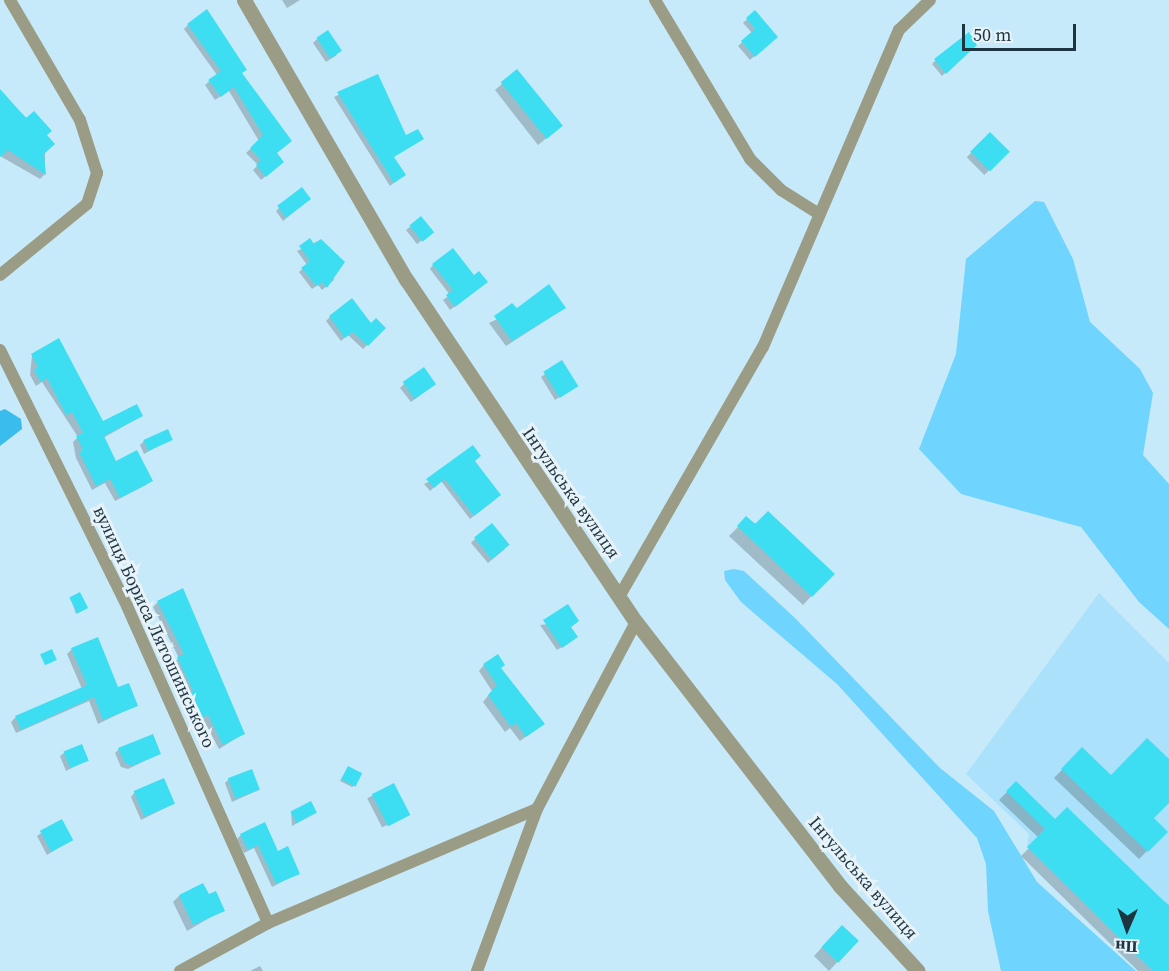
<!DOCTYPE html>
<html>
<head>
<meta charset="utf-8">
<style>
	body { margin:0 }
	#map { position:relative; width:1169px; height:971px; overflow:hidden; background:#c7eafa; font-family:"Source Serif 4",serif }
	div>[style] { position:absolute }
	.built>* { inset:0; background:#abe1fa }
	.green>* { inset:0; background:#6fd4fe }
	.forest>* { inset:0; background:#3abced }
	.shadow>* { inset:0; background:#0003; transform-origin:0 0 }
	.building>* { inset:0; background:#3edef2; transform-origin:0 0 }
	.minor>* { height:12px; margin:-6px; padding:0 6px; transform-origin:6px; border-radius:6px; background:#9b9c85 }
	.tertiary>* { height:15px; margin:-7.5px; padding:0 7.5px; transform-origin:7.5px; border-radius:7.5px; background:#9b9c85 }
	span { translate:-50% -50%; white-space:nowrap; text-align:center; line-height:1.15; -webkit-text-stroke:6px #e7f3f8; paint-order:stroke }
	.street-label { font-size:18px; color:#1d3540 }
	.north { position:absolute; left:1097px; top:899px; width:60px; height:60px; -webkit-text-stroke:4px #e7f3f8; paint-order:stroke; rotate:182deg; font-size:16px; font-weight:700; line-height:24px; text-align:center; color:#1d3540 }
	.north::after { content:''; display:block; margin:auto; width:21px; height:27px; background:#1d3540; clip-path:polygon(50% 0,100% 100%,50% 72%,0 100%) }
	.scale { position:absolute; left:962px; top:24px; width:114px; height:27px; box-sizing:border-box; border:3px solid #1d3540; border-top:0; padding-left:8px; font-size:18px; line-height:21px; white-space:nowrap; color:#1d3540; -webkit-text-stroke:4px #e7f3f8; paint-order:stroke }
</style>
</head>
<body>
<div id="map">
	<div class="built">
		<i style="clip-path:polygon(1099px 593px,1169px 663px,1169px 971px,1027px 847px,1029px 834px,966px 774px)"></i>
	</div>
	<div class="green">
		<i style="clip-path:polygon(1035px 201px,1044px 202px,1073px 259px,1090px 322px,1140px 369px,1153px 393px,1143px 455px,1169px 484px,1169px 629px,1139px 602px,1081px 527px,961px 494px,919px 449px,956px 354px,966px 259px)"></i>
		<i style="clip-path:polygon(734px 569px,744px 571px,796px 619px,940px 768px,994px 811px,1037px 882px,1136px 971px,1001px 971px,988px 911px,986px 864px,977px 838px,837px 684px,741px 602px,725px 580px,724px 571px)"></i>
	</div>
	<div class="forest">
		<i style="clip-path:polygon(5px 409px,21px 419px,22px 429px,0 446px,0 411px)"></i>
	</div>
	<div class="shadow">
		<i style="clip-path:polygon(282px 0,300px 0,287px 8px)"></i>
		<i style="clip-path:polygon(755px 12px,772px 41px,750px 60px,738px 46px,752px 33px,743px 23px)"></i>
		<i style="clip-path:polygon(188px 25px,241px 74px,278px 166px,261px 180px,253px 170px,258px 165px,246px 153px,259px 141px,229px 91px,215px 100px,205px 85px,217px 75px,184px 29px)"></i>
		<i style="clip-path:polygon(317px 39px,337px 55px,326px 62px,313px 43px)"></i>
		<i style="clip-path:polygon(975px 45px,942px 76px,932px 64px,935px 61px)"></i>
		<i style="clip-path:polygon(517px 71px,554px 132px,538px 145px,495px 90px)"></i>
		<i style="clip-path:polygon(377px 76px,393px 157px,404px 175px,390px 186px,334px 97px)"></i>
		<i style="clip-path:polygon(0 92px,45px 136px,45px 174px,40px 179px,0 156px)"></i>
		<i style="left:990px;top:134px;width:25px;height:33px;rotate:45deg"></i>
		<i style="clip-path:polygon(305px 203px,283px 221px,276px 211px,279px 208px)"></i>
		<i style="clip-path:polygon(421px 218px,428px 236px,417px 244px,406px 230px)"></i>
		<i style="clip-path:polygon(320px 240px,334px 280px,322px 290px,318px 285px,312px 289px,299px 272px,307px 265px,297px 251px)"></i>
		<i style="clip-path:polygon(433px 265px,482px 286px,450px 310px,443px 300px,450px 295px,430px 269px)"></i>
		<i style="clip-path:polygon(565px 308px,506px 346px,489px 323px,516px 310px)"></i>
		<i style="clip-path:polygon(330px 317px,371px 326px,384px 328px,363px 349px,348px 335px,341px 341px,326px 321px)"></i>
		<i style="clip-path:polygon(32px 355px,102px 423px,142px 416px,103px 438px,116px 463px,151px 480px,146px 485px,115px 501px,105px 483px,92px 490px,76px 458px,73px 442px,78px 437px,42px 382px,36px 386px,30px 375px)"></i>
		<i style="clip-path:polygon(562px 362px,572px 389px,555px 400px,541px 377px)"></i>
		<i style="clip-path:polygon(404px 384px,430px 388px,411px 402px,400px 388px)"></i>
		<i style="clip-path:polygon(171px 439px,144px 454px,140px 445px,144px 441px)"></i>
		<i style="clip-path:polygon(473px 461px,496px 499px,470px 519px,441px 481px,430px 491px,424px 484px)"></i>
		<i style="clip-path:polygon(747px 518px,832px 574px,803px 605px,729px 536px)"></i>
		<i style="clip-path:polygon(475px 539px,505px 549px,488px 563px,471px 543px)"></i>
		<i style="clip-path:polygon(71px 599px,85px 609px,76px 614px)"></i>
		<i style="clip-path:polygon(158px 602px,243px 734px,219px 749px,203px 719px,195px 722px,184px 699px,188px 695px,173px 663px,179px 658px,153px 607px)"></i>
		<i style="clip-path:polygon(578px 621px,570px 628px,572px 641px,557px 650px,540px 625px)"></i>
		<i style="clip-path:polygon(72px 649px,137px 705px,98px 724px,89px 701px,16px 733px,11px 722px,16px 717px,82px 689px,67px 654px)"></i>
		<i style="clip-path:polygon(484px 665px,499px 668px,543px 724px,520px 741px,510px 728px,505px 732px,483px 702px,492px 691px,479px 671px)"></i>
		<i style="clip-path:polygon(119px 749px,159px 754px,128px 769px,121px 767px,115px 753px)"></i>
		<i style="clip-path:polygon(1082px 749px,1111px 777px,1169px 761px,1169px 800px,1152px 818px,1166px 832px,1139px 859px,1054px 778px)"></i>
		<i style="clip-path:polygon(64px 753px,87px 760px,66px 771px,60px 756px)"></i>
		<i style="clip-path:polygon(347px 769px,354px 786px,352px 787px,340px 781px)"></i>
		<i style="clip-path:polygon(229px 779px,259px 790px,232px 802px,225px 783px)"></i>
		<i style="clip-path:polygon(1016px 783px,1055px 821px,1169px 905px,1169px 971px,1138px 971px,1021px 856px,1039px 838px,999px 800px)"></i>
		<i style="left:393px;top:785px;width:33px;height:29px;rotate:63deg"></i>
		<i style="clip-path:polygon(134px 793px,173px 804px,141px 820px,131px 797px)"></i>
		<i style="clip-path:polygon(291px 812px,316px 813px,292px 826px)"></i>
		<i style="clip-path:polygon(41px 833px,71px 840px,47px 855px,37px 836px)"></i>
		<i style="clip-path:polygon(241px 835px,278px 853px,299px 873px,272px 887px,254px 848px,244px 853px,237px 839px)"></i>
		<i style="clip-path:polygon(179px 896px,208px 896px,223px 910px,187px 931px,173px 902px)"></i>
		<i style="clip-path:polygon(833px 935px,857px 941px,829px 971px,814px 956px)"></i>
		<i style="clip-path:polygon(260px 966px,263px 971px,250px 971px)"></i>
	</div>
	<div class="building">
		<i style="clip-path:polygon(207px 9px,247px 70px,242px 73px,292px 141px,277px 153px,284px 162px,266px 177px,256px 165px,261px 160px,250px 148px,263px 135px,234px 87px,221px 97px,208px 80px,221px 71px,187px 24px)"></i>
		<i style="clip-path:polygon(755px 10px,778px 37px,755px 57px,741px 41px,755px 29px,746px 18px)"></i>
		<i style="left:328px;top:30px;width:25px;height:14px;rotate:56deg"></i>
		<i style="clip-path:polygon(969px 32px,977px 45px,946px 74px,934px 59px)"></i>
		<i style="left:517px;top:69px;width:73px;height:21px;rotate:51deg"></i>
		<i style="clip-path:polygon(378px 74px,406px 135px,418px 129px,424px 139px,394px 157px,406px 175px,394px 183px,337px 92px)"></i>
		<i style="clip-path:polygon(0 89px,26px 118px,34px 111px,52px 131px,47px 135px,55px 144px,44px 154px,46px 175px,8px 150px,0 157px)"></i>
		<i style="left:990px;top:132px;width:28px;height:28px;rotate:45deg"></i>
		<i style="left:302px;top:187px;width:15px;height:31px;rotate:53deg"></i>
		<i style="left:421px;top:216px;width:21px;height:15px;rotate:51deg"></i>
		<i style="clip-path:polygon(310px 238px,314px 244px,321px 239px,345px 262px,327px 288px,322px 282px,317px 286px,301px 268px,310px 261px,299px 246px)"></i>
		<i style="clip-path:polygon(453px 248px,474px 275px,479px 271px,488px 282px,455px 307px,446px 295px,453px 290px,432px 264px)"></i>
		<i style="clip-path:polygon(549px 284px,566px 308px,512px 341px,494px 316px,512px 303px,517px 308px)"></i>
		<i style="clip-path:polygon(352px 298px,371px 323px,376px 318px,386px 328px,368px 346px,353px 332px,345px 338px,329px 316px)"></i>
		<i style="clip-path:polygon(59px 338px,103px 421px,137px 404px,143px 416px,104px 436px,116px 461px,137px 450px,153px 481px,120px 498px,110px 479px,96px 486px,79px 452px,83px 450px,76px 436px,83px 433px,72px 412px,66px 415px,47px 378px,41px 382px,34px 370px,38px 367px,31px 354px)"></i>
		<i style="left:562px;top:360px;width:31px;height:22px;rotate:58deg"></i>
		<i style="left:424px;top:367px;width:21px;height:26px;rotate:55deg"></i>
		<i style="left:168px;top:429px;width:12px;height:27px;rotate:66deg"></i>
		<i style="clip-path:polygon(473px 445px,481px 456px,475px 461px,501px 495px,474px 516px,445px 479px,434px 488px,426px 479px)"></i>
		<i style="clip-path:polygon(768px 511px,835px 574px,812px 597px,737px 526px,746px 516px,755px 524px)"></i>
		<i style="left:492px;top:523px;width:28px;height:23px;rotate:51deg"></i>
		<i style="clip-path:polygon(183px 588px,245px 734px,223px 745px,208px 715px,200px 719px,188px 693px,193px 691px,177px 657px,184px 654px,157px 601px)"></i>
		<i style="left:80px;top:592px;width:18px;height:12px;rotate:63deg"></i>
		<i style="clip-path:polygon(568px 604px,579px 621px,571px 627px,578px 637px,562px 648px,543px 620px)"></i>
		<i style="clip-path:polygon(98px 637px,118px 687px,129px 683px,138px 706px,103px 720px,94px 697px,21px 730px,15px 716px,87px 685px,71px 648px)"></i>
		<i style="left:52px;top:649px;width:12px;height:13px;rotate:66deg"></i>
		<i style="clip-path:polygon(498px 654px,505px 665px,501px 668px,545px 724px,526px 737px,516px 723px,511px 727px,488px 695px,497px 685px,483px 664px)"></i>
		<i style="clip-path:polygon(153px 734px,161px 754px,132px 766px,125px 763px,118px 748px)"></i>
		<i style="clip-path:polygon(1147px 738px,1169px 759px,1169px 803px,1154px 818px,1168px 832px,1148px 852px,1061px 769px,1082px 747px,1111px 775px)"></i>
		<i style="left:82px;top:744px;width:18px;height:20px;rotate:68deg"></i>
		<i style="left:348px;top:766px;width:16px;height:15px;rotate:27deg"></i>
		<i style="left:252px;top:769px;width:22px;height:26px;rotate:69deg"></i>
		<i style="left:164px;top:778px;width:28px;height:33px;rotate:67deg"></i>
		<i style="clip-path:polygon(1016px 781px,1055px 819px,1067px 807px,1169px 906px,1169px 971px,1153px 971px,1027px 847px,1045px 829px,1006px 791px)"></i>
		<i style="left:394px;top:783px;width:36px;height:25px;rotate:63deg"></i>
		<i style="left:311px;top:801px;width:13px;height:23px;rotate:63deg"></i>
		<i style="left:62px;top:819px;width:24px;height:25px;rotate:62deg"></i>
		<i style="clip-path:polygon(265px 822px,278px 851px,288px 846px,300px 874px,276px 884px,258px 845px,248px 850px,240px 834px)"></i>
		<i style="clip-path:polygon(203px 883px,209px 894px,216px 891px,225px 911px,193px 925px,179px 895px)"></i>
		<i style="left:842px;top:925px;width:23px;height:30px;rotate:43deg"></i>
	</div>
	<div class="minor">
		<i style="left:655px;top:0;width:185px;rotate:59.1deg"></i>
		<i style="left:750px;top:159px;width:44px;rotate:45deg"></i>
		<i style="left:781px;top:190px;width:45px;rotate:32.3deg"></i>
		<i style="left:0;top:275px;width:112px;rotate:-39.2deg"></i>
		<i style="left:87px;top:204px;width:33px;rotate:-72deg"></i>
		<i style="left:97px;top:173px;width:56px;rotate:-107.8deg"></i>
		<i style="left:80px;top:120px;width:139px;rotate:-120.3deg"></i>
		<i style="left:0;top:350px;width:286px;rotate:63.6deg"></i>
		<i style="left:127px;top:606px;width:347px;rotate:66deg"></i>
		<i style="left:619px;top:597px;width:289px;rotate:-60.1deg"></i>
		<i style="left:763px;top:347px;width:345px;rotate:-66.8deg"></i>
		<i style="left:899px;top:30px;width:43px;rotate:-44.1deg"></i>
		<i style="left:180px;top:971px;width:100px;rotate:-28.6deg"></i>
		<i style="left:268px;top:923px;width:292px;rotate:-23deg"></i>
		<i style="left:537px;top:809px;width:212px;rotate:-62.1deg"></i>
		<i style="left:477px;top:971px;width:173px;rotate:-69.7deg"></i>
	</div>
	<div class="tertiary">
		<i style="left:244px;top:0;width:323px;rotate:59.9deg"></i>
		<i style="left:406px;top:279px;width:413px;rotate:56.2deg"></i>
		<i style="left:636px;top:622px;width:334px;rotate:52.3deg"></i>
		<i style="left:840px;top:886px;width:115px;rotate:47.5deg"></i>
	</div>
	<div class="street-label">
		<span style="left:571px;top:493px;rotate:55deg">Інгульська вулиця</span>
		<span style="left:154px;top:627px;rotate:65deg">вулиця Бориса Лятошинського</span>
		<span style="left:863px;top:878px;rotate:49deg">Інгульська вулиця</span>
	</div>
	<div class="north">Пн</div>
	<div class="scale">50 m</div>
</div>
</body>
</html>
